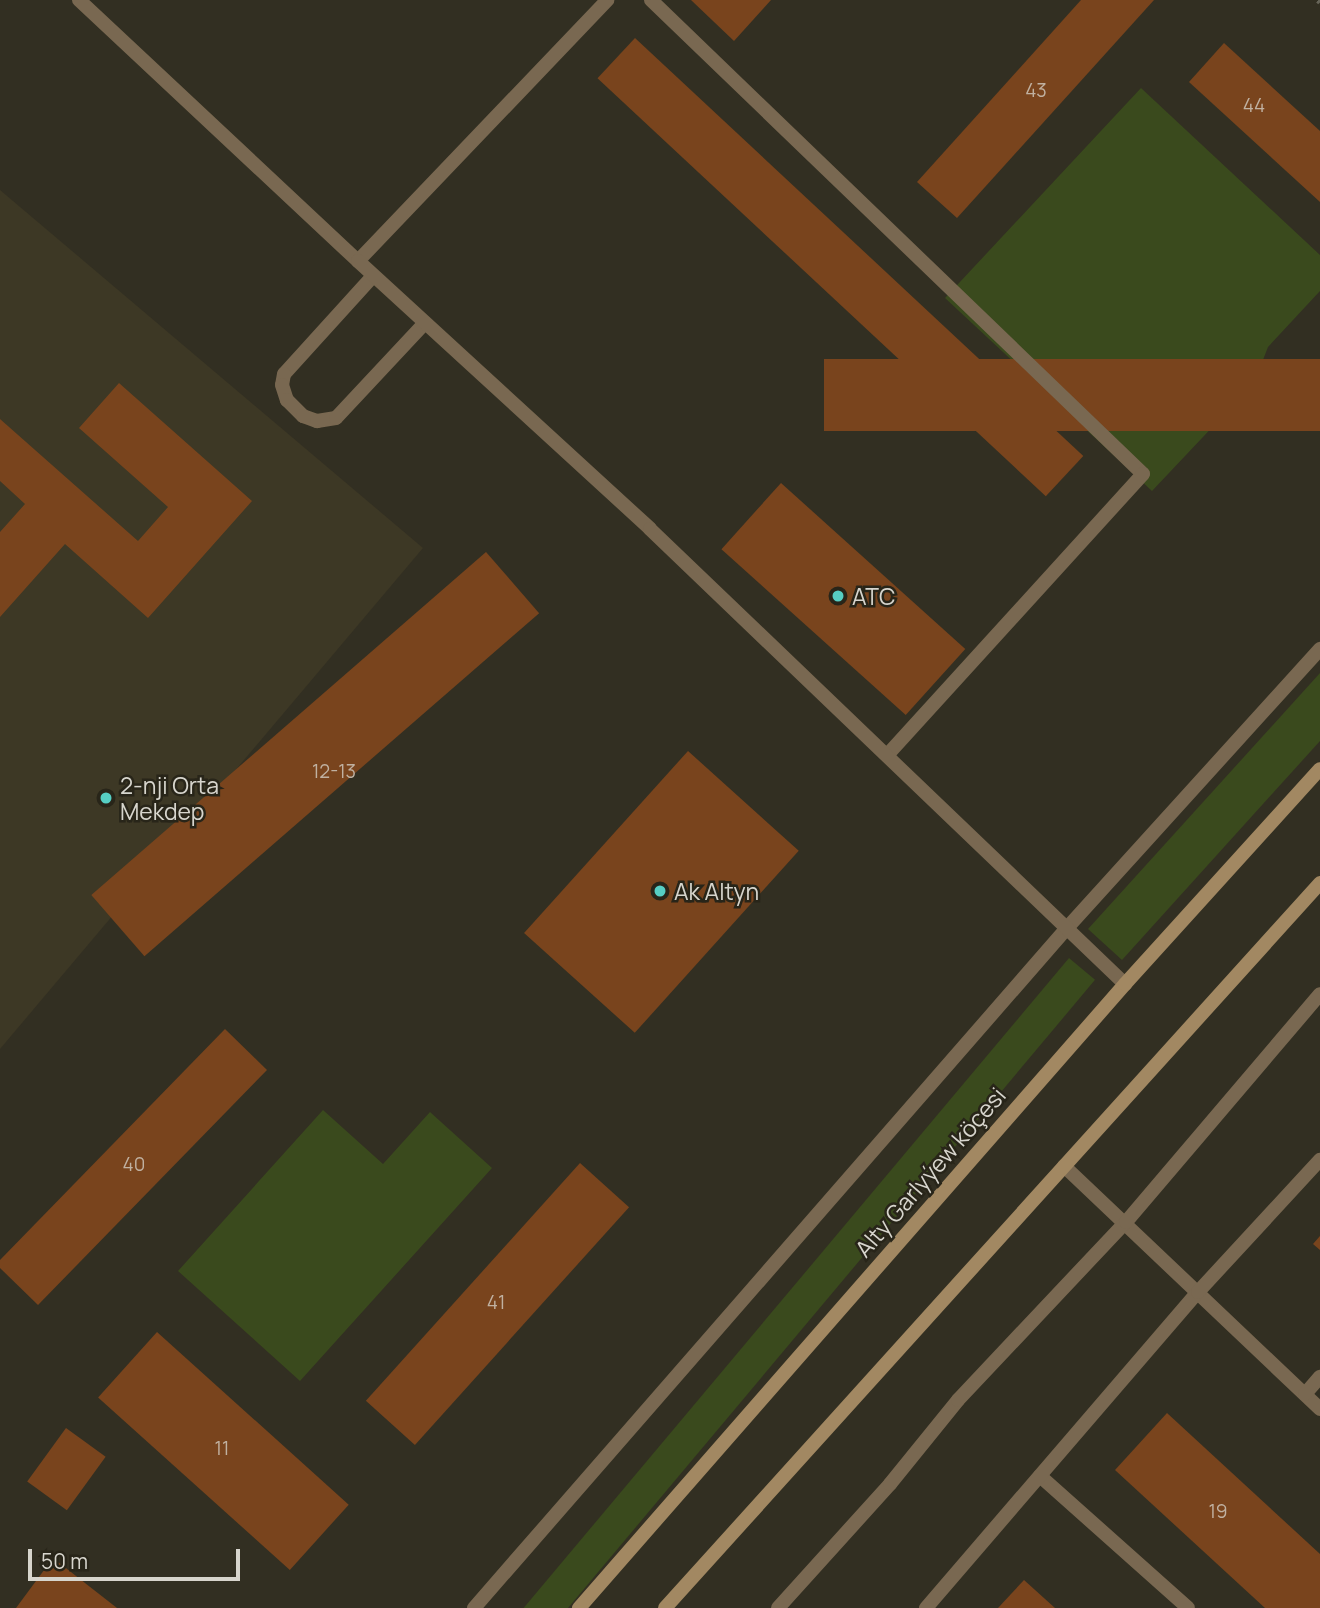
<!DOCTYPE html>
<html>
<head>
<meta charset="utf-8">
<style>
	body { margin:0 }
	#map { position:relative; width:1320px; height:1608px; overflow:hidden; background:#322f22; font-family:Manrope,sans-serif }
	div>[style] { position:absolute }
	.built>* { inset:0; background:#3d3825 }
	.green>* { inset:0; background:#3a4a1d; transform-origin:0 0 }
	.building>* { inset:0; background:#79441d; transform-origin:0 0 }
	.path>* { height:4.5px; margin-top:-2.25px; transform-origin:0; background:repeating-linear-gradient(90deg,#666458 0 3.5px,transparent 0 7px) }
	.lane>* { height:14px; margin:-7px; padding:0 7px; transform-origin:7px; border-radius:7px; background:#796851 }
	.street>* { height:14px; margin:-7px; padding:0 7px; transform-origin:7px; border-radius:7px; background:#796851 }
	.secondary>* { height:14px; margin:-7px; padding:0 7px; transform-origin:7px; border-radius:7px; background:#a28862 }
	.dots>* { width:19px; height:19px; translate:-50% -50%; box-sizing:border-box; border:4px solid #282519; border-radius:50% }
	span { translate:-50% -50%; white-space:nowrap; text-align:center; line-height:1.15; -webkit-text-stroke:5px #282519; paint-order:stroke }
	.number-label { font-size:19px; color:#c0b1a1 }
	.number-label span { -webkit-text-stroke-width:0 }
	.poi-label { font-size:23px; color:#d7d5cd }
	.left { translate:0 -50%; text-align:left }
	.street-label { font-size:23px; color:#d7d5cd }
	.scale { position:absolute; left:28px; top:1549px; width:212px; height:32px; box-sizing:border-box; border:4px solid #d7d5cd; border-top:0; padding-left:9px; font-size:21px; line-height:24px; white-space:nowrap; color:#d7d5cd; -webkit-text-stroke:5px #282519; paint-order:stroke }
</style>
</head>
<body>
<div id="map">
	<div class="built">
		<i style="clip-path:polygon(0 190px,423px 548px,0 1049px)"></i>
	</div>
	<div class="green">
		<i style="clip-path:polygon(1141px 88px,1320px 255px,1320px 291px,1268px 347px,1254px 383px,1152px 491px,945px 298px)"></i>
		<i style="clip-path:polygon(1320px 673px,1320px 741px,1122px 960px,1088px 929px)"></i>
		<i style="left:1069px;top:958px;width:34px;height:865px;rotate:40deg"></i>
		<i style="clip-path:polygon(323px 1110px,383px 1164px,430px 1112px,492px 1168px,300px 1381px,178px 1271px)"></i>
	</div>
	<div class="building">
		<i style="clip-path:polygon(691px 0,771px 0,734px 41px)"></i>
		<i style="clip-path:polygon(1081px 0,1154px 0,957px 218px,917px 182px)"></i>
		<i style="left:635px;top:38px;width:613px;height:55px;rotate:43deg"></i>
		<i style="clip-path:polygon(1224px 43px,1320px 131px,1320px 202px,1189px 82px)"></i>
		<i style="left:1320px;top:359px;width:72px;height:496px;rotate:90deg"></i>
		<i style="clip-path:polygon(119px 383px,252px 501px,148px 618px,65px 544px,0 617px,0 532px,25px 504px,0 481px,0 419px,138px 541px,168px 507px,79px 428px)"></i>
		<i style="left:781px;top:483px;width:248px;height:89px;rotate:42deg"></i>
		<i style="left:486px;top:552px;width:81px;height:523px;rotate:49deg"></i>
		<i style="left:688px;top:751px;width:149px;height:245px;rotate:42deg"></i>
		<i style="clip-path:polygon(225px 1029px,267px 1070px,38px 1305px,0 1268px,0 1260px)"></i>
		<i style="left:580px;top:1163px;width:66px;height:320px;rotate:42deg"></i>
		<i style="clip-path:polygon(1320px 1236px,1320px 1250px,1313px 1244px)"></i>
		<i style="left:157px;top:1332px;width:258px;height:88px;rotate:42deg"></i>
		<i style="clip-path:polygon(1167px 1413px,1320px 1554px,1320px 1608px,1265px 1608px,1115px 1470px)"></i>
		<i style="left:66px;top:1428px;width:49px;height:66px;rotate:36deg"></i>
		<i style="clip-path:polygon(53px 1558px,117px 1608px,16px 1608px)"></i>
		<i style="clip-path:polygon(1024px 1580px,1055px 1608px,998px 1608px)"></i>
	</div>
	<div class="path">
		<i style="left:1318px;top:0;width:3px;rotate:45deg"></i>
	</div>
	<div class="lane">
		<i style="left:651px;top:0;width:683px;rotate:43.93deg"></i>
		<i style="left:1143px;top:474px;width:379px;rotate:132.3deg"></i>
		<i style="left:373px;top:276px;width:132px;rotate:132.2deg"></i>
		<i style="left:284px;top:374px;width:11px;rotate:100deg"></i>
		<i style="left:282px;top:385px;width:16px;rotate:72deg"></i>
		<i style="left:287px;top:400px;width:23px;rotate:45deg"></i>
		<i style="left:303px;top:416px;width:15px;rotate:20deg"></i>
		<i style="left:317px;top:421px;width:19px;rotate:-9deg"></i>
		<i style="left:336px;top:418px;width:130px;rotate:-46.9deg"></i>
		<i style="left:1064px;top:1166px;width:353px;rotate:43.5deg"></i>
		<i style="left:1305px;top:1394px;width:23px;rotate:-49deg"></i>
		<i style="left:1040px;top:1476px;width:198px;rotate:41.7deg"></i>
		<i style="left:474px;top:1608px;width:902px;rotate:-48.91deg"></i>
		<i style="left:1067px;top:928px;width:377px;rotate:-47.8deg"></i>
		<i style="left:778px;top:1608px;width:167px;rotate:-47.9deg"></i>
		<i style="left:890px;top:1484px;width:108px;rotate:-51deg"></i>
		<i style="left:958px;top:1400px;width:245px;rotate:-46.7deg"></i>
		<i style="left:1126px;top:1222px;width:299px;rotate:-49.6deg"></i>
		<i style="left:926px;top:1608px;width:417px;rotate:-49.3deg"></i>
		<i style="left:1198px;top:1292px;width:180px;rotate:-47.3deg"></i>
	</div>
	<div class="street">
		<i style="left:79px;top:0;width:382px;rotate:43.1deg"></i>
		<i style="left:358px;top:261px;width:361px;rotate:-46.3deg"></i>
		<i style="left:358px;top:261px;width:396px;rotate:42.5deg"></i>
		<i style="left:650px;top:529px;width:658px;rotate:43.77deg"></i>
	</div>
	<div class="secondary">
		<i style="left:579px;top:1608px;width:829px;rotate:-48.81deg"></i>
		<i style="left:1125px;top:984px;width:290px;rotate:-47.8deg"></i>
		<i style="left:665px;top:1608px;width:977px;rotate:-47.9deg"></i>
	</div>
	<div class="dots">
		<i style="left:838px;top:596px;background:#56cec3"></i>
		<i style="left:106px;top:798px;background:#56cec3"></i>
		<i style="left:660px;top:891px;background:#56cec3"></i>
	</div>
	<div class="number-label">
		<span style="left:1036px;top:91px">43</span>
		<span style="left:1254px;top:106px">44</span>
		<span style="left:334px;top:772px">12-13</span>
		<span style="left:134px;top:1165px">40</span>
		<span style="left:496px;top:1303px">41</span>
		<span style="left:222px;top:1449px">11</span>
		<span style="left:1218px;top:1512px">19</span>
	</div>
	<div class="poi-label">
		<span class="left" style="left:852px;top:596px">АТС</span>
		<span class="left" style="left:120px;top:798px">2-nji Orta<br>Mekdep</span>
		<span class="left" style="left:674px;top:891px">Ak Altyn</span>
	</div>
	<div class="street-label">
		<span style="left:930px;top:1172px;rotate:-49deg">Alty Garlyýew köçesi</span>
	</div>
	<div class="scale">50 m</div>
</div>
</body>
</html>
